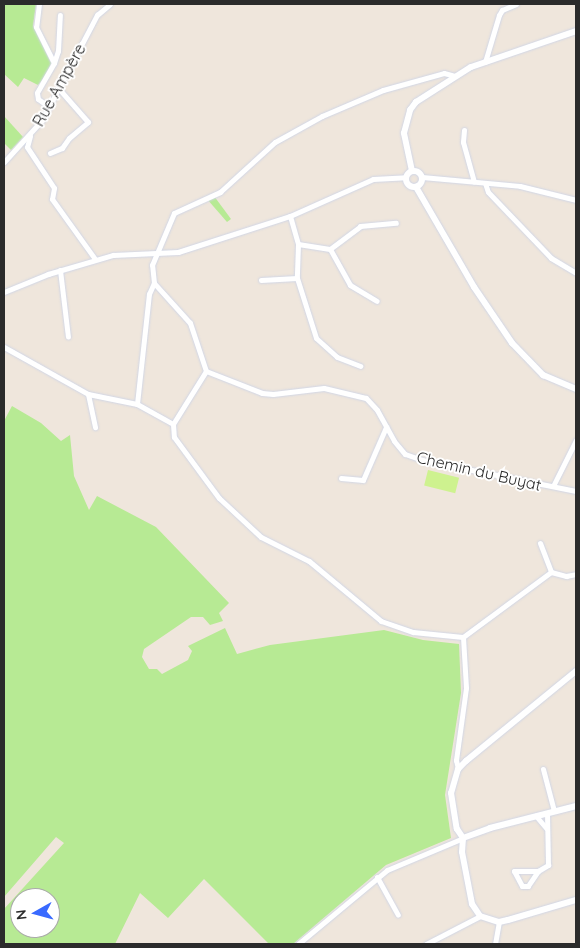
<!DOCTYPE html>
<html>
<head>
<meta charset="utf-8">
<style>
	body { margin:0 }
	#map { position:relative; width:580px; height:948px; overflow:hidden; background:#efe6dc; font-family:Quicksand,sans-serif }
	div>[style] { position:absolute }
	.green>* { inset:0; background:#b7ea94 }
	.pitch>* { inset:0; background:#cef28f; transform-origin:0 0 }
	.roads { filter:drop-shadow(0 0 1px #d1d6e5) drop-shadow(0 0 1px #d1d6e5) }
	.minor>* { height:5px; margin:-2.5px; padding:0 2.5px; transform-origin:2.5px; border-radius:2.5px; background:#fff }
	.tertiary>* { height:6px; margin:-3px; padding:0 3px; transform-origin:3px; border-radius:3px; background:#fff }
	.tertiary>.ring { margin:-3px; padding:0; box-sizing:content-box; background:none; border:6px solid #fff; border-radius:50% }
	span { translate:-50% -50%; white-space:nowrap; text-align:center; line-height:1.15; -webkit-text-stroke:4px #fff; paint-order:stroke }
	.street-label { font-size:16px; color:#2b2b2b }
	.frame { position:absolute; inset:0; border:5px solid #2b2b2b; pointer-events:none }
	.north { position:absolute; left:10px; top:888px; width:50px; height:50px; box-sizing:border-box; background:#fff; border:1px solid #aaa; border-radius:50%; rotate:263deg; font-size:14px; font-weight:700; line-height:20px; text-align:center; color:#2b2b2b }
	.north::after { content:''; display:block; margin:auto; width:18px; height:22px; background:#396aff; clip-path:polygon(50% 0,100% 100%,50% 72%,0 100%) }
</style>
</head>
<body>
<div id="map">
	<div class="green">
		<i style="clip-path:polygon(4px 4px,36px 4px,33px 26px,51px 63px,46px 76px,38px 85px,24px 78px,18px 87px,4px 74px)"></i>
		<i style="clip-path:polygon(4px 116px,23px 137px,11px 150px,4px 143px)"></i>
		<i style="clip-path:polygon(214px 196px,231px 219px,227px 222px,207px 199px)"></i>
		<i style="clip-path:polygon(evenodd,12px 406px,41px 423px,61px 441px,70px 435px,74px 476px,89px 510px,97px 496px,156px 527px,229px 603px,219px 613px,223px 621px,210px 625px,203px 617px,191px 617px,144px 649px,142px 657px,149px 669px,157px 669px,162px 674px,188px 660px,192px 651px,188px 646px,225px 628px,237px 654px,270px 645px,384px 630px,423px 640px,459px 644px,461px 693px,445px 795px,451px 838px,386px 865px,293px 944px,269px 944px,204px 879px,168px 918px,140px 893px,115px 944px,4px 944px,4px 909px,64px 843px,56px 837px,4px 897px,4px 421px,12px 406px,20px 898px,50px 898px,50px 928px,20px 928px,20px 898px)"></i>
	</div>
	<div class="pitch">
		<i style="left:428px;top:470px;width:32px;height:16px;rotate:14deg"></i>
	</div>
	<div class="roads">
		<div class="minor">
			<i style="left:39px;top:4px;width:23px;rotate:97deg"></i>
			<i style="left:36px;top:27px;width:40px;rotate:63.4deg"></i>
			<i style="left:54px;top:63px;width:34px;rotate:120deg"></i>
			<i style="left:37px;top:93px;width:6px;rotate:81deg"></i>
			<i style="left:38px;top:99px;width:12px;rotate:35deg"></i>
			<i style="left:485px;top:62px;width:49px;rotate:-73.4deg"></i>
			<i style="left:499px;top:15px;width:6px;rotate:-59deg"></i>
			<i style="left:502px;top:10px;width:15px;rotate:-23deg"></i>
			<i style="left:54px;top:63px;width:13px;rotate:-72deg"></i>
			<i style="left:58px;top:51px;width:36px;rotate:-87deg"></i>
			<i style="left:464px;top:130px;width:12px;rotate:95deg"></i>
			<i style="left:463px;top:142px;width:41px;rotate:74.6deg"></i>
			<i style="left:30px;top:136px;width:11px;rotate:105deg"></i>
			<i style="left:27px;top:147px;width:49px;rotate:56.6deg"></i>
			<i style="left:54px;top:188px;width:11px;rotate:100deg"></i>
			<i style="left:52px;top:199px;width:74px;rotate:54.4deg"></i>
			<i style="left:50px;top:153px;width:13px;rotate:-23deg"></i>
			<i style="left:62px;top:148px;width:12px;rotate:-55deg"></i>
			<i style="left:69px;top:138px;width:25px;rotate:-40deg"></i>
			<i style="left:88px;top:122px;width:44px;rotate:-131.3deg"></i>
			<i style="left:4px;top:162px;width:57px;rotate:-47.9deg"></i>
			<i style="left:42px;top:120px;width:119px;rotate:-62.4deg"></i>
			<i style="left:97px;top:15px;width:17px;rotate:-40deg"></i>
			<i style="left:422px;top:177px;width:98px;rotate:5.2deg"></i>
			<i style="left:520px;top:186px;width:58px;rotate:14deg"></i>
			<i style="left:485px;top:183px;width:9px;rotate:72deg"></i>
			<i style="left:488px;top:192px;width:91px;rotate:46.3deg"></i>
			<i style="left:551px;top:258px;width:29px;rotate:31deg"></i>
			<i style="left:290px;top:216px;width:29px;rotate:74deg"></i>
			<i style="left:298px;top:244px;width:34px;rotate:92deg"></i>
			<i style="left:297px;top:278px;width:63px;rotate:72.4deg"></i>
			<i style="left:316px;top:338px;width:28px;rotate:42deg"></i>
			<i style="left:337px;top:357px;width:25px;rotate:21deg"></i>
			<i style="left:298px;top:244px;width:32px;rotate:9deg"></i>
			<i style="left:330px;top:249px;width:41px;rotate:60.9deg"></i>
			<i style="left:350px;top:285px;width:31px;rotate:31deg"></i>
			<i style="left:330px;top:249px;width:38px;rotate:-37deg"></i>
			<i style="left:360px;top:226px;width:36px;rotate:-5deg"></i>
			<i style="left:60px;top:270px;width:67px;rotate:83.2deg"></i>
			<i style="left:261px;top:280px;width:36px;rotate:-3deg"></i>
			<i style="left:4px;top:292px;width:48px;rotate:-22.2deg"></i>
			<i style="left:48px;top:274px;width:68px;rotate:-16.3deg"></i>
			<i style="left:113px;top:255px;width:65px;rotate:-2.6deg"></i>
			<i style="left:178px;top:252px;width:118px;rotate:-17.8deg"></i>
			<i style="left:290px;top:216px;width:91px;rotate:-24deg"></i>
			<i style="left:373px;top:179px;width:33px;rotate:-3deg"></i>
			<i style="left:4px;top:347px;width:96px;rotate:29.2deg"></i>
			<i style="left:88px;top:394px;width:50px;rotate:11.5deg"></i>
			<i style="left:137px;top:404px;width:41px;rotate:29.1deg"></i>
			<i style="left:206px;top:371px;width:60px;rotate:21.4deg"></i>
			<i style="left:262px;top:393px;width:11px;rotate:5deg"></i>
			<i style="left:273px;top:394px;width:51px;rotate:-6.7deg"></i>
			<i style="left:324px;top:388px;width:43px;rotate:13.4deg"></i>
			<i style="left:366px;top:398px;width:16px;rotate:47deg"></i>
			<i style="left:377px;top:410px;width:35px;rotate:61deg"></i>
			<i style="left:394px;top:441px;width:17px;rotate:50deg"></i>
			<i style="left:405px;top:454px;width:18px;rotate:19deg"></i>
			<i style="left:422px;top:460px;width:157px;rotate:11.4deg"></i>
			<i style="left:88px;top:394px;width:34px;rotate:78deg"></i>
			<i style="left:137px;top:404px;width:111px;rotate:-83.8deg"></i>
			<i style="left:149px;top:294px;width:12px;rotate:-66deg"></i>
			<i style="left:173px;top:424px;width:62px;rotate:-58.1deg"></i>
			<i style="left:206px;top:371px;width:51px;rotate:-108.4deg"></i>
			<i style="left:190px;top:323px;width:54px;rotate:-132deg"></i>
			<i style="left:154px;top:283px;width:18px;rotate:-96deg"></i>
			<i style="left:152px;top:265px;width:56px;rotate:-67.1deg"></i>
			<i style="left:174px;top:213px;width:51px;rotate:-24.5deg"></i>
			<i style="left:220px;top:192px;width:74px;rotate:-42.3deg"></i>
			<i style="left:275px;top:142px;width:54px;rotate:-29deg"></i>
			<i style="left:322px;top:116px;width:66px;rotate:-23.1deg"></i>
			<i style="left:383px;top:90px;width:63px;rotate:-15.6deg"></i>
			<i style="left:444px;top:73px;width:11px;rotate:15deg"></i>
			<i style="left:173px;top:424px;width:13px;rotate:86deg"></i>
			<i style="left:174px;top:437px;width:76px;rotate:53.6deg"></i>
			<i style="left:219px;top:498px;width:57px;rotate:42.9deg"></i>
			<i style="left:261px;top:537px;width:54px;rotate:26.6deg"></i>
			<i style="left:309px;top:561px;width:94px;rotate:39.8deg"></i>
			<i style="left:381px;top:621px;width:34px;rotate:19deg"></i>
			<i style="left:413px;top:632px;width:50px;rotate:5.7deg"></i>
			<i style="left:463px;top:637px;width:51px;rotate:86.6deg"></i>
			<i style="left:466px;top:688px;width:73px;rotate:97.9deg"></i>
			<i style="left:456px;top:760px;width:9px;rotate:77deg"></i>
			<i style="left:341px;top:478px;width:22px;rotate:5deg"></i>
			<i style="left:363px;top:480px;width:58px;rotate:-66.5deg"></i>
			<i style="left:553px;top:486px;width:51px;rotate:-63.4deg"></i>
			<i style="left:540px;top:543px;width:31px;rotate:69deg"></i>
			<i style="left:463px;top:637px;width:109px;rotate:-36.5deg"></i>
			<i style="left:551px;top:572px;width:16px;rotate:15deg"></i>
			<i style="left:566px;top:576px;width:10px;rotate:-11deg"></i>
			<i style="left:543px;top:769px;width:43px;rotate:75.3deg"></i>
			<i style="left:536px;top:816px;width:16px;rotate:50deg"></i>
			<i style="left:538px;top:871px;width:18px;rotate:124deg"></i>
			<i style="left:528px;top:886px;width:6px;rotate:180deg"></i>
			<i style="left:522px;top:886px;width:17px;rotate:-118deg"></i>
			<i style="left:514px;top:871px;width:24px"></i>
			<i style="left:538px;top:871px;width:12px;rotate:-31deg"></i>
			<i style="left:548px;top:865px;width:52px;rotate:-91.1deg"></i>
			<i style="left:377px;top:877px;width:43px;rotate:61.1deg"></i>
			<i style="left:298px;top:944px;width:116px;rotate:-39.7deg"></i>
			<i style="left:387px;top:870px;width:82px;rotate:-22.8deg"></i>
			<i style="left:426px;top:944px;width:61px;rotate:-27.4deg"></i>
			<i style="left:495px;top:944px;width:22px;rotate:-80deg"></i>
		</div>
		<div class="tertiary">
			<i style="left:412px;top:171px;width:39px;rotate:-102deg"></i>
			<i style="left:404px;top:133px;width:24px;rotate:-75deg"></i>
			<i style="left:410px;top:110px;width:10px;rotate:-53deg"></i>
			<i style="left:416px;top:102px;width:65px;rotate:-32.5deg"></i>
			<i style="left:471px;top:67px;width:111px;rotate:-18.9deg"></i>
			<i class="ring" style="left:406px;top:171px;width:10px;height:10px"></i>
			<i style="left:416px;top:187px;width:116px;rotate:59.9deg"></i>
			<i style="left:474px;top:287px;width:68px;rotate:55.8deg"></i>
			<i style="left:512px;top:343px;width:45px;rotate:45.9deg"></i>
			<i style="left:543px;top:375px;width:36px;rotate:23deg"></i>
			<i style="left:576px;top:671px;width:142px;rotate:140.7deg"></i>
			<i style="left:466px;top:761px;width:11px;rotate:135deg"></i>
			<i style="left:458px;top:769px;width:25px;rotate:106deg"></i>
			<i style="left:451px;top:793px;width:36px;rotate:81deg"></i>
			<i style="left:457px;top:829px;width:11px;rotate:56deg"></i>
			<i style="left:463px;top:838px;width:14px;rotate:94deg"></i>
			<i style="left:462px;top:852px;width:53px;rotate:79.1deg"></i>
			<i style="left:472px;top:904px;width:14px;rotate:56deg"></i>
			<i style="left:480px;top:916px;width:20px;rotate:18deg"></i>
			<i style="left:499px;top:922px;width:9px;rotate:-13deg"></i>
			<i style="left:508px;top:920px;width:71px;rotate:-16.4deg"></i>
			<i style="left:463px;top:838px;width:29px;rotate:-20deg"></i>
			<i style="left:490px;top:828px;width:89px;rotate:-14.3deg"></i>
		</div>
	</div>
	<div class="street-label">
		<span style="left:59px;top:85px;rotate:-61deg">Rue Ampère</span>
		<span style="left:479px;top:471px;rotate:13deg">Chemin du Buyat</span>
	</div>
	<div class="frame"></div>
	<div class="north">N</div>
</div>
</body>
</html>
